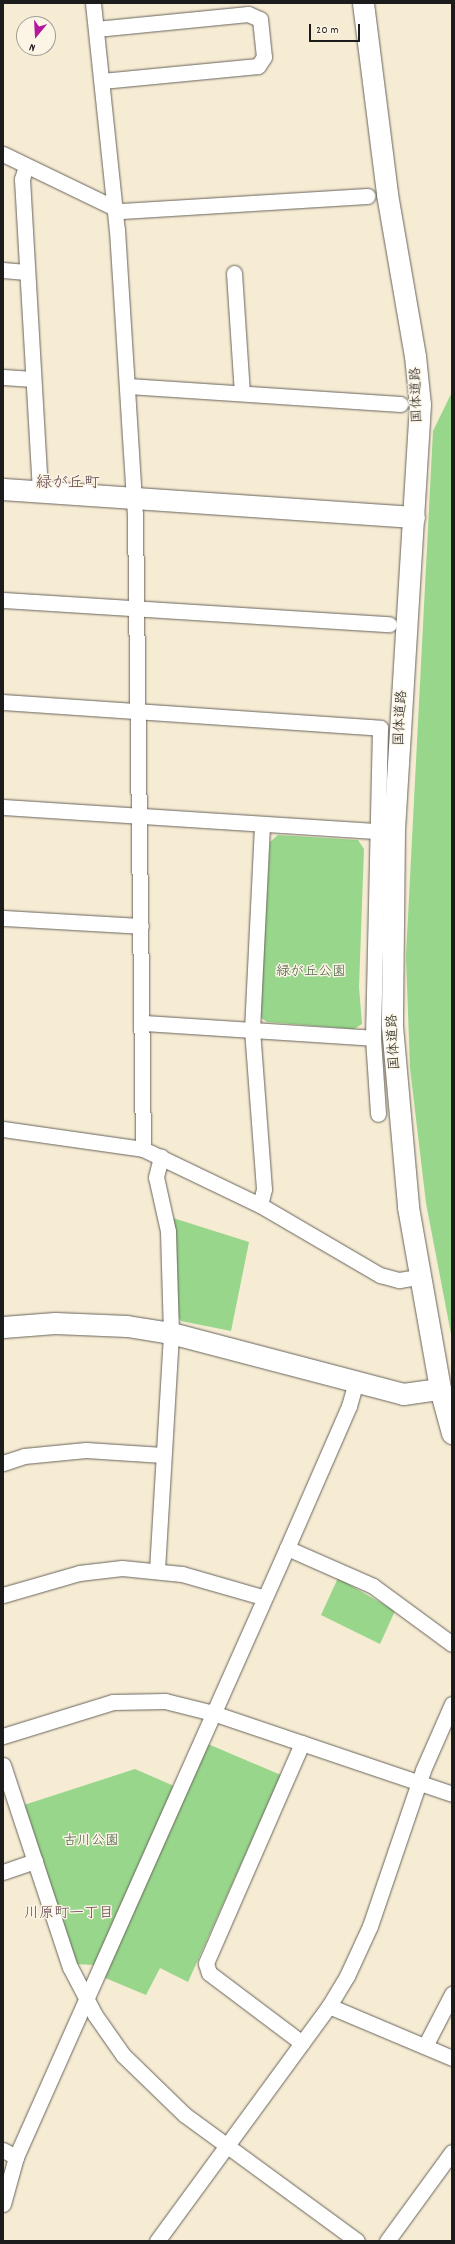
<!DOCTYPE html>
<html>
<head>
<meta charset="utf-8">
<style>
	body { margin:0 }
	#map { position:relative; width:455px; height:2244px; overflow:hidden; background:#f6ebd3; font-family:Dekko,"Klee One",sans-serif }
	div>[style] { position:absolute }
	.green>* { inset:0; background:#97d68b }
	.roads { filter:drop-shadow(0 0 1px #68645c) drop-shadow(0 0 1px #68645c) }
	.street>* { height:15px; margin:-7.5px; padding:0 7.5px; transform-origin:7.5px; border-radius:7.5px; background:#fff }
	.secondary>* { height:21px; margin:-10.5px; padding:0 10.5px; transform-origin:10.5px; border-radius:10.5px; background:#fff }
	span { translate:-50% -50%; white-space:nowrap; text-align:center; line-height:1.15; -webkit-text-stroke:3px #fcf5e5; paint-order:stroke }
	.street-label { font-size:14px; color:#1c1c1c }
	.park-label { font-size:14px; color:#475d43 }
	.neighbourhood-label { font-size:15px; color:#604650 }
	.quarter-label { font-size:16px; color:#604650 }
	.frame { position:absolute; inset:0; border:4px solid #1c1c1c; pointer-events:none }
	.north { position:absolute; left:16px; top:16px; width:40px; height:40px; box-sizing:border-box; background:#fcf5e5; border:1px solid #a29e95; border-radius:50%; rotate:198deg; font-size:11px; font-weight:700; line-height:16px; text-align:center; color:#1c1c1c }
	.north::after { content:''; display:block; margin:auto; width:14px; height:18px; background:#b5179e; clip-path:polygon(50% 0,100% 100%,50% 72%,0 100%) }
	.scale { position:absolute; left:309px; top:24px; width:51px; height:18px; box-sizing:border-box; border:2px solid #1c1c1c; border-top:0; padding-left:5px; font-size:12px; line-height:14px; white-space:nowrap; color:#1c1c1c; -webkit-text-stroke:3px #fcf5e5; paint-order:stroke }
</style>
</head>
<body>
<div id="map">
	<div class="green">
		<i style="clip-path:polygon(452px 392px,452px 1339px,426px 1203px,410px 1068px,406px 956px,433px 431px)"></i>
		<i style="clip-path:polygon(278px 835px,358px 840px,364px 849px,359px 987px,362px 1024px,354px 1029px,267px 1022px,260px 1017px,270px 842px)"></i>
		<i style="clip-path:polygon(173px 1218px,249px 1242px,231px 1331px,181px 1321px,178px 1316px)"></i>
		<i style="clip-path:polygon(338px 1578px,395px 1611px,380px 1644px,321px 1615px)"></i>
		<i style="clip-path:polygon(208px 1744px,281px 1775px,188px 1982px,160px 1968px,146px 1995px,103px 1977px)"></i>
		<i style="clip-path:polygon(135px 1769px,174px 1786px,94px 1965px,77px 1964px,24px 1805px)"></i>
	</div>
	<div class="roads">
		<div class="street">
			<i style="left:93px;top:3px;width:228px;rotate:84deg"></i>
			<i style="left:117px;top:230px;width:285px;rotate:86.4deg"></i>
			<i style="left:135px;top:514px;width:635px;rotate:89.28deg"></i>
			<i style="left:96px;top:29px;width:153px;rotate:-5.6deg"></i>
			<i style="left:248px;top:14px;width:13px;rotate:23deg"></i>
			<i style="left:260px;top:19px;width:38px;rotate:84deg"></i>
			<i style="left:264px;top:57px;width:11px;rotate:124deg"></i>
			<i style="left:258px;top:66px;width:157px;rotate:174.5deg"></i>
			<i style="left:3px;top:154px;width:131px;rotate:25.8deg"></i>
			<i style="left:121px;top:211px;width:247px;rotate:-3.5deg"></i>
			<i style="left:26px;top:166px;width:14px;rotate:107deg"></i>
			<i style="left:22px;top:179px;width:313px;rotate:86.7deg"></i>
			<i style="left:3px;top:270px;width:23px;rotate:5deg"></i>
			<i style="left:234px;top:273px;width:119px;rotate:86.2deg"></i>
			<i style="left:3px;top:377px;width:30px;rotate:4deg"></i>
			<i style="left:128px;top:386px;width:273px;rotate:3.8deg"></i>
			<i style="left:3px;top:600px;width:387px;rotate:3.6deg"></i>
			<i style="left:3px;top:702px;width:378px;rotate:3.9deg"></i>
			<i style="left:380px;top:728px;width:310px;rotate:91.3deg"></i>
			<i style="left:373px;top:1038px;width:76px;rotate:86.2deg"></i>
			<i style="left:3px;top:807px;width:373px;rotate:3.7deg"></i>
			<i style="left:3px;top:918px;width:138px;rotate:3.3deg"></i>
			<i style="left:144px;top:1023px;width:229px;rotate:3.7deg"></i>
			<i style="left:3px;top:1129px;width:141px;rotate:8.1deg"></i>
			<i style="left:143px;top:1149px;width:130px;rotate:25.6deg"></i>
			<i style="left:260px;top:1205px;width:139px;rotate:30.3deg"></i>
			<i style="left:380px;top:1275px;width:20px;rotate:15deg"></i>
			<i style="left:399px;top:1280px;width:20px;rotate:-9deg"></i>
			<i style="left:260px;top:1205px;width:16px;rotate:-76deg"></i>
			<i style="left:264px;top:1189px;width:159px;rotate:-94.3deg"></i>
			<i style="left:252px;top:1030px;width:206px;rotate:-87.2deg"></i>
			<i style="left:3px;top:1463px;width:22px;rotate:-18deg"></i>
			<i style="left:24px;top:1456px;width:62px;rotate:-5.5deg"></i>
			<i style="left:86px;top:1450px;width:77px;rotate:3.7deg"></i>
			<i style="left:287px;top:1548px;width:94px;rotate:23.8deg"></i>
			<i style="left:373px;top:1586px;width:98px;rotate:36.3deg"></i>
			<i style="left:157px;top:1570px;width:237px;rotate:-86.6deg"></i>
			<i style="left:171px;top:1333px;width:102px;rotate:-91.7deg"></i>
			<i style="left:168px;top:1231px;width:55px;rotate:-102.5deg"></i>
			<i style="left:156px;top:1177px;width:21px;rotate:-76deg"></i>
			<i style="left:3px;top:1595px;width:79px;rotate:-16.1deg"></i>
			<i style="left:79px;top:1573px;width:43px;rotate:-6.6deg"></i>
			<i style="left:122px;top:1568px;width:60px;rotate:5.7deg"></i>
			<i style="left:182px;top:1574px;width:83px;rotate:16deg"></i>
			<i style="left:3px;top:1736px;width:115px;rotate:-17.2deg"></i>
			<i style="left:113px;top:1702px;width:52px;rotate:-1.1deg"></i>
			<i style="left:165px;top:1701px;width:49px;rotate:14deg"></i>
			<i style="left:213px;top:1713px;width:252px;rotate:18.7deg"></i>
			<i style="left:3px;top:1765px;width:213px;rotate:71.7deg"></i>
			<i style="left:70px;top:1967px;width:54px;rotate:62.5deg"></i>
			<i style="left:95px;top:2015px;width:49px;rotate:55deg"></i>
			<i style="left:123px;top:2055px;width:86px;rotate:44.1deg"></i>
			<i style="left:185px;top:2115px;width:213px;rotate:36.2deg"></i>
			<i style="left:3px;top:1872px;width:34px;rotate:-19deg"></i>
			<i style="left:329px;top:2006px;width:134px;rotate:22.9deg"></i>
			<i style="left:302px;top:2043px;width:116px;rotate:-143deg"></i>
			<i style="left:209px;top:1973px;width:10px;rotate:-107deg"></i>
			<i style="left:206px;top:1963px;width:240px;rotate:-66.4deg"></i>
			<i style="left:425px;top:2046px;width:59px;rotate:-62.6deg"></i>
			<i style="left:3px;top:2150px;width:15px;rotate:28deg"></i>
			<i style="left:3px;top:2204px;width:49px;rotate:-74.5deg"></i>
			<i style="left:16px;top:2157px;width:667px;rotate:-66.01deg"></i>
			<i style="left:287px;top:1548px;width:155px;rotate:-66.4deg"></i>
			<i style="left:349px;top:1406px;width:25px;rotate:-74deg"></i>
			<i style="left:157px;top:2241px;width:291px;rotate:-53.8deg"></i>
			<i style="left:329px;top:2006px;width:35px;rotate:-59deg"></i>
			<i style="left:347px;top:1976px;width:55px;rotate:-65.3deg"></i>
			<i style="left:370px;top:1926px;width:165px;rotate:-71.2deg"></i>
			<i style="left:423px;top:1770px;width:72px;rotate:-66.3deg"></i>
			<i style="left:387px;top:2241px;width:110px;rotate:-53.9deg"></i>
		</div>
		<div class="secondary">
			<i style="left:363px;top:3px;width:193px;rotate:82.8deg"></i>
			<i style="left:387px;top:194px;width:164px;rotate:80.2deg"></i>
			<i style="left:415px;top:356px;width:48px;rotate:84.1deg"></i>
			<i style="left:420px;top:404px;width:425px;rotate:93.5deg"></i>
			<i style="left:394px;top:828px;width:198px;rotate:90.6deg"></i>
			<i style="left:392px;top:1026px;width:182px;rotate:84.9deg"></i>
			<i style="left:408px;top:1207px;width:185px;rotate:80deg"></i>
			<i style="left:440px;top:1389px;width:46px;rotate:74.7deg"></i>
			<i style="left:3px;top:489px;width:412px;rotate:3.9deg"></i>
			<i style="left:3px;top:1327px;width:52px;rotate:-4.4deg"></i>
			<i style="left:55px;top:1323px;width:72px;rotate:2.4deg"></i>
			<i style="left:127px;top:1326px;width:45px;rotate:9deg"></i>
			<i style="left:171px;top:1333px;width:240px;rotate:14.7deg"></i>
			<i style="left:403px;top:1394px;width:37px;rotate:-8deg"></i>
		</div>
	</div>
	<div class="street-label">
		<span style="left:417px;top:395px;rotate:-92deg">国体道路</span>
		<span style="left:401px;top:718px;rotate:-87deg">国体道路</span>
		<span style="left:394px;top:1042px;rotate:-93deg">国体道路</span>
	</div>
	<div class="park-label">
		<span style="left:311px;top:972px">緑が丘公園</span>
		<span style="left:91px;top:1841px">古川公園</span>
	</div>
	<div class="neighbourhood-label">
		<span style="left:69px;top:1915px">川原町一丁目</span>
	</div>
	<div class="quarter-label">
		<span style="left:68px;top:484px">緑が丘町</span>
	</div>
	<div class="frame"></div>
	<div class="north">N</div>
	<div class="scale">20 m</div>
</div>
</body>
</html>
